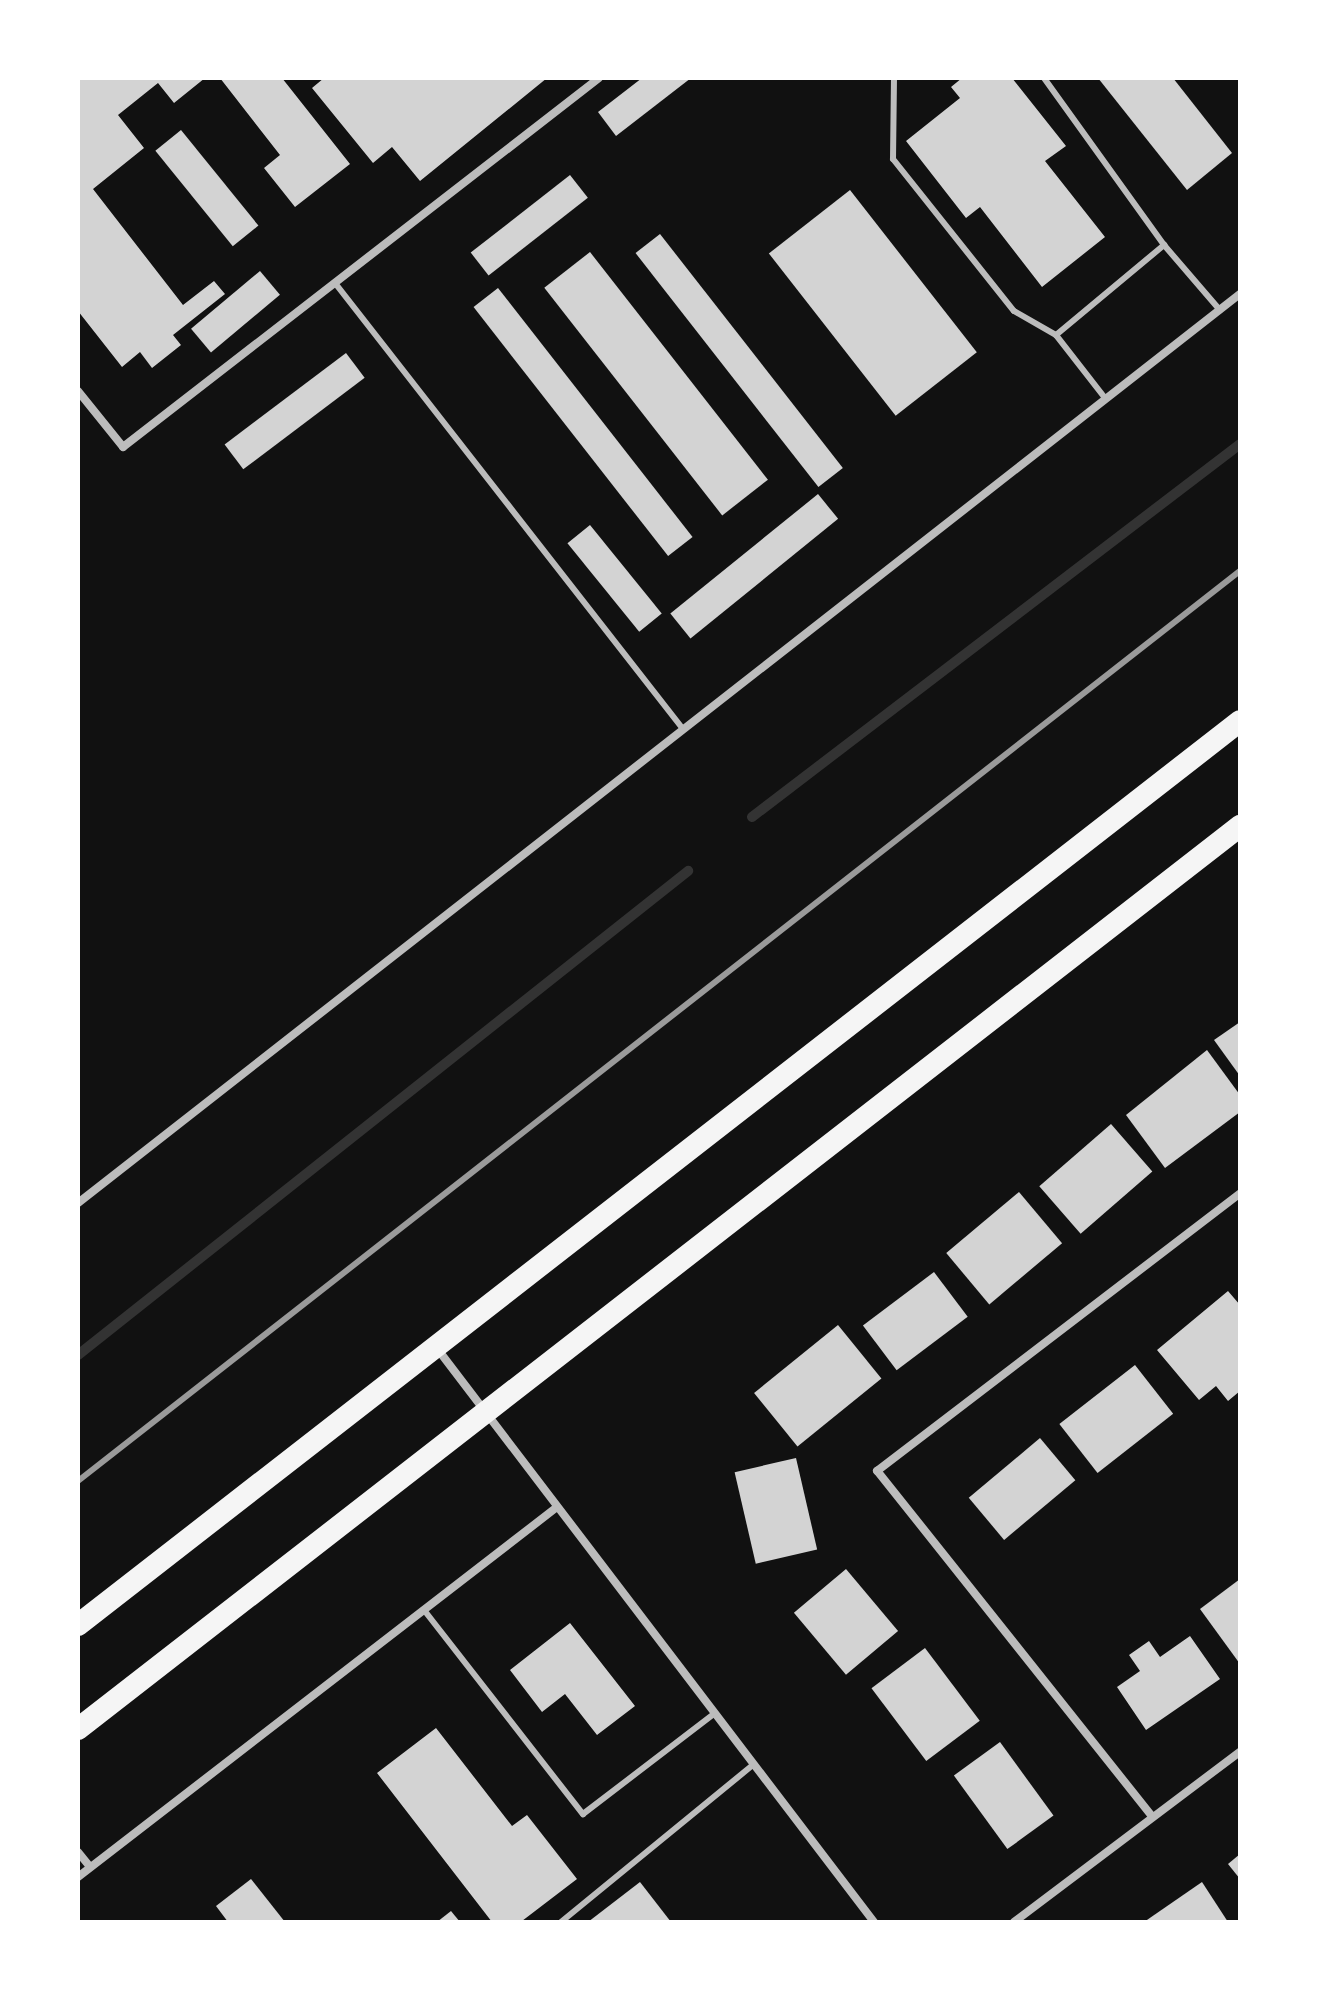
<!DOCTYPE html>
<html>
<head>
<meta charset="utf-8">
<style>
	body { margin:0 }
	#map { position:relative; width:1318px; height:2000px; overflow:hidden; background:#111; font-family:"PT Sans",sans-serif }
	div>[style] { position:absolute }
	.stream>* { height:10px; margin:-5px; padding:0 5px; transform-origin:5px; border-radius:5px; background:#333 }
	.building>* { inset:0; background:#d3d3d3; transform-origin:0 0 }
	.service>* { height:6px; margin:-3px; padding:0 3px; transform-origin:3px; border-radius:3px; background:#bcbcbc }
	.minor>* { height:8px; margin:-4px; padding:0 4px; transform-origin:4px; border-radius:4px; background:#bcbcbc }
	.trunk>* { height:22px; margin:-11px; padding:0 11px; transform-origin:11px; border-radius:11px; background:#f5f5f5 }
	.rail>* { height:6px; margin:-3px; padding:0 3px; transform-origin:3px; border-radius:3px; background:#9a9a9a }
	span { translate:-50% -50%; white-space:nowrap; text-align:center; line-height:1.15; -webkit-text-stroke:6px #fff; paint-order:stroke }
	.frame { position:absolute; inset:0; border:80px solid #fff; pointer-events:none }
</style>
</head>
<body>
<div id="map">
	<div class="stream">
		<i style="left:752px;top:817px;width:614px;rotate:-37.39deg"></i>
		<i style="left:78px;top:1355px;width:779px;rotate:-38.43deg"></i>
	</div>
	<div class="building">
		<i style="clip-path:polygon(78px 78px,205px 78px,174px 103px,158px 83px,118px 115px,144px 148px,93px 189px,183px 305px,214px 281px,225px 294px,173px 335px,181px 345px,152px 368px,140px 352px,122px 367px,78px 311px)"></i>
		<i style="clip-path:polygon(220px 78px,282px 78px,350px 164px,295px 207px,264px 168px,280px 155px)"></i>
		<i style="clip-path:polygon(324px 78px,547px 78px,420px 181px,392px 147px,373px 163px,312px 88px)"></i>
		<i style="clip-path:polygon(642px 78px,691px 78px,616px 136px,598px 112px)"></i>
		<i style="clip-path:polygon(962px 78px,1012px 78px,1066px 146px,1045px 161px,1105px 237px,1042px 287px,980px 207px,966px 218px,906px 141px,960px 98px,951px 87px)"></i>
		<i style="clip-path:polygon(1098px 78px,1173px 78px,1232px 153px,1187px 190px)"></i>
		<i style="left:181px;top:130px;width:123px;height:33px;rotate:51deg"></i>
		<i style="left:570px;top:175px;width:29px;height:126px;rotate:52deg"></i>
		<i style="left:850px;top:190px;width:206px;height:103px;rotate:52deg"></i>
		<i style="left:660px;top:234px;width:297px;height:31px;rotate:52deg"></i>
		<i style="left:590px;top:252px;width:289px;height:58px;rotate:52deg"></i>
		<i style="left:260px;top:271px;width:31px;height:90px;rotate:50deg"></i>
		<i style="left:498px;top:288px;width:316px;height:31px;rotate:52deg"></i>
		<i style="left:346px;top:353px;width:31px;height:152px;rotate:53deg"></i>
		<i style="left:818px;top:494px;width:32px;height:190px;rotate:51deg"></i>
		<i style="left:590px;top:525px;width:114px;height:29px;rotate:51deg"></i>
		<i style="clip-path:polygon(1240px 1022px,1240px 1076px,1214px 1040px)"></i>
		<i style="clip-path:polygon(1207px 1050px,1240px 1095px,1240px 1112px,1165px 1168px,1126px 1115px)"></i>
		<i style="left:1111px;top:1124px;width:63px;height:95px;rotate:49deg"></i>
		<i style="left:1019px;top:1192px;width:67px;height:95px;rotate:50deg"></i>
		<i style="left:934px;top:1272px;width:56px;height:89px;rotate:53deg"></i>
		<i style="clip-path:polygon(1228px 1291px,1240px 1305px,1240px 1391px,1228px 1401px,1216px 1386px,1199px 1400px,1157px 1350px)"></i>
		<i style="left:838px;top:1325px;width:69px;height:108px;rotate:51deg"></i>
		<i style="left:1135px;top:1365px;width:62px;height:96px;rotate:52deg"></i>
		<i style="left:1040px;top:1438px;width:55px;height:93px;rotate:50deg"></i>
		<i style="left:796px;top:1458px;width:94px;height:63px;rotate:77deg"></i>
		<i style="left:846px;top:1569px;width:81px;height:68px;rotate:50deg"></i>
		<i style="clip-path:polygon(1240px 1579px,1240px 1664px,1200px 1609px)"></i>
		<i style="clip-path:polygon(570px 1623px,635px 1706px,597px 1735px,565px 1694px,542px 1712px,510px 1670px)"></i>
		<i style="clip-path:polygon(1190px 1636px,1220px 1679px,1146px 1730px,1117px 1687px,1140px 1671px,1129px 1655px,1149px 1641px,1160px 1657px)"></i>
		<i style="left:925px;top:1648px;width:91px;height:67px;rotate:53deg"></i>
		<i style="clip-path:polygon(436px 1728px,512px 1826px,527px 1815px,577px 1879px,522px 1921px,492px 1922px,377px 1773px)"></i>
		<i style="left:1000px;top:1742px;width:91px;height:57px;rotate:54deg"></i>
		<i style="clip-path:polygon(1240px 1854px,1240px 1879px,1228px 1864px)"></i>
		<i style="clip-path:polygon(251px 1879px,285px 1922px,228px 1922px,216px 1906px)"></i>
		<i style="clip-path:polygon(640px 1882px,671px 1922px,588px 1922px)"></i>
		<i style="clip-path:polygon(1202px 1882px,1228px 1922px,1144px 1922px)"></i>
		<i style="clip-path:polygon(451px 1911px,460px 1922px,437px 1922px)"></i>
	</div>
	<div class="service">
		<i style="left:894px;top:78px;width:81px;rotate:90.7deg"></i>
		<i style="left:893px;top:159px;width:194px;rotate:51.5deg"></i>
		<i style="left:1014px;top:311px;width:48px;rotate:29.7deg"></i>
		<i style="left:1044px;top:78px;width:206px;rotate:54.3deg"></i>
		<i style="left:335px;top:283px;width:566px;rotate:52.04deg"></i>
		<i style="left:1105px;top:398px;width:80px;rotate:-127.9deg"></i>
		<i style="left:1056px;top:335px;width:141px;rotate:-39.8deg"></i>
		<i style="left:1164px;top:245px;width:86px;rotate:49.3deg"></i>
		<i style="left:424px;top:1610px;width:259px;rotate:52.1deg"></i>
		<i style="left:583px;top:1814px;width:166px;rotate:-37.4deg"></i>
		<i style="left:561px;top:1922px;width:249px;rotate:-39.3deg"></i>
	</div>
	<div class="minor">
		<i style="left:78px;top:391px;width:72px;rotate:51.2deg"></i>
		<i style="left:123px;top:447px;width:602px;rotate:-37.78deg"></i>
		<i style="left:78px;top:1203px;width:1475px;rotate:-38.04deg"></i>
		<i style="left:436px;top:1347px;width:723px;rotate:52.7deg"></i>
		<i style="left:1151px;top:1815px;width:440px;rotate:-128.5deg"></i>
		<i style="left:877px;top:1471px;width:457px;rotate:-37.4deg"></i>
		<i style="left:78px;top:1852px;width:19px;rotate:51deg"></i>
		<i style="left:78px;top:1877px;width:605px;rotate:-37.68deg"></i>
		<i style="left:1014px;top:1922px;width:283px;rotate:-37deg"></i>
	</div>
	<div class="trunk">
		<i style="left:78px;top:1625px;width:1472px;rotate:-37.88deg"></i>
		<i style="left:78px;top:1729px;width:1472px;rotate:-37.85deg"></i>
	</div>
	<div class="rail">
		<i style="left:78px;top:1481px;width:1476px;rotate:-38.07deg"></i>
	</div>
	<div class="frame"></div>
</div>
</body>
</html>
